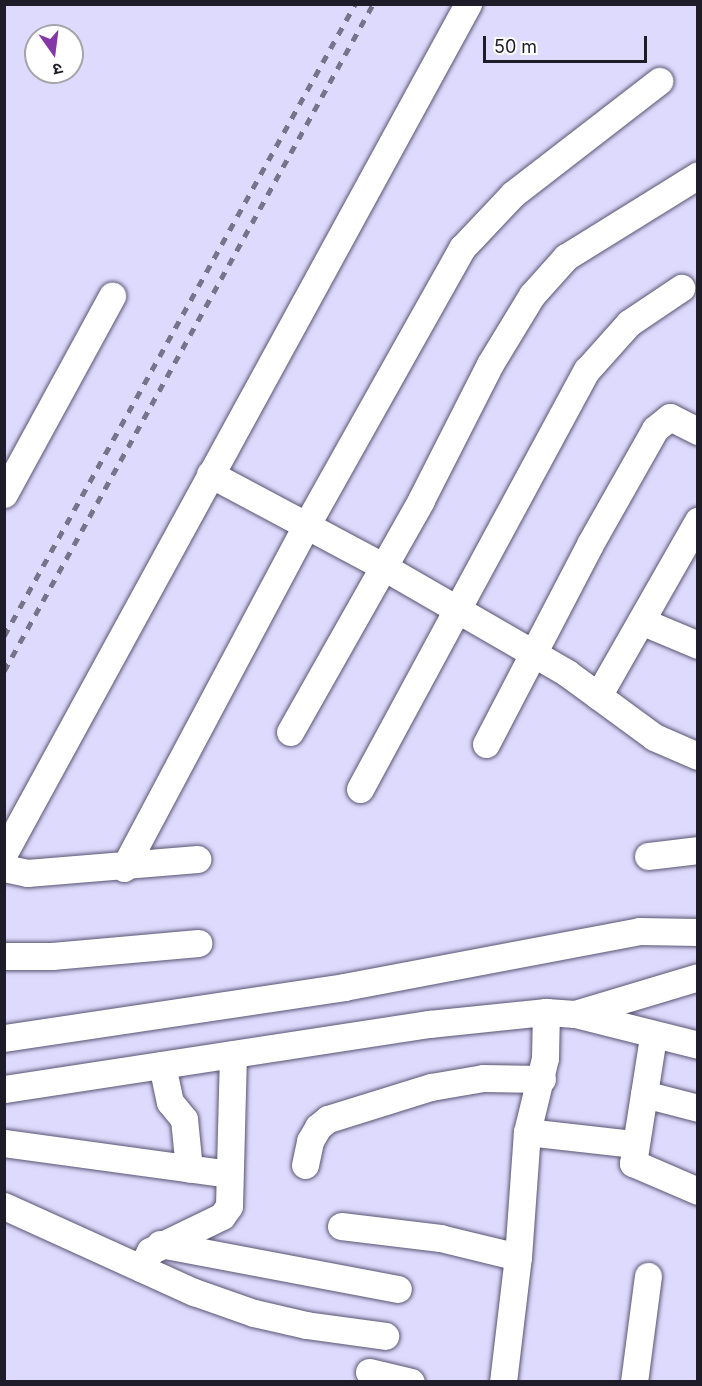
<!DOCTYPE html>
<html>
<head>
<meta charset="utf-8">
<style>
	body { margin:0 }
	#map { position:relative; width:702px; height:1386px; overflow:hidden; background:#dedafd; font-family:Inter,"Noto Sans Devanagari",sans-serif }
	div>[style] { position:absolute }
	.roads { filter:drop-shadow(0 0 2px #585472) drop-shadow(0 0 2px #585472) }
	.minor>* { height:27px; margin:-13.5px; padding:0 13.5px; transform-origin:13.5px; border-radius:13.5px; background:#fff }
	.rail>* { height:4.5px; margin-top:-2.25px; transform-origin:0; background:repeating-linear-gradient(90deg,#76738a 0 8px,transparent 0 16px) }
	span { translate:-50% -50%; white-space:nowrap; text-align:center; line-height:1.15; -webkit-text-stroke:6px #fff; paint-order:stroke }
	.frame { position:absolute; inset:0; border:6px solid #1e1c28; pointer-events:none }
	.north { position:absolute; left:24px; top:24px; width:60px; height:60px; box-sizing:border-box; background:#fff; border:2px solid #a5a4a9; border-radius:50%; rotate:166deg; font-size:16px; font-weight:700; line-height:24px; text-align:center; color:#1e1c28 }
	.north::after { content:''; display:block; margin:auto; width:21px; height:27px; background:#8637a7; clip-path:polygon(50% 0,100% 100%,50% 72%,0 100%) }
	.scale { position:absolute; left:483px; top:36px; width:164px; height:27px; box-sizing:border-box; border:3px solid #1e1c28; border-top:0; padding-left:8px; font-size:18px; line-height:21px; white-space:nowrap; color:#1e1c28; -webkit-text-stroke:4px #fff; paint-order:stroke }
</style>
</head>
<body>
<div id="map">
	<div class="roads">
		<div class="minor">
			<i style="left:210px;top:474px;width:195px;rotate:28.1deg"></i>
			<i style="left:382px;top:566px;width:214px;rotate:30deg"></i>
			<i style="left:567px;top:673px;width:108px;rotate:36.3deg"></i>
			<i style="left:654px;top:737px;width:48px;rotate:23.4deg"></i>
			<i style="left:4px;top:494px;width:226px;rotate:-61.4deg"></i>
			<i style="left:641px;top:621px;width:62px;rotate:22.8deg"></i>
			<i style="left:598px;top:696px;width:202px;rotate:-60.3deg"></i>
			<i style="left:290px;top:732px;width:266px;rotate:-60.5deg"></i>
			<i style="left:421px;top:500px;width:153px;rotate:-63.1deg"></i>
			<i style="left:490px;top:364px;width:81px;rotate:-58.7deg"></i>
			<i style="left:532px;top:295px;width:51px;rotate:-48.2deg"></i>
			<i style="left:566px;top:257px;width:155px;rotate:-31.8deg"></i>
			<i style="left:486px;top:744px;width:225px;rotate:-62.5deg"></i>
			<i style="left:590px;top:544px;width:132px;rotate:-60.5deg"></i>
			<i style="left:655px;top:429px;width:19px;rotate:-39deg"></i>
			<i style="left:670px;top:417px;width:31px;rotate:27deg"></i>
			<i style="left:360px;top:789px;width:477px;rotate:-61.6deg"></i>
			<i style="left:587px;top:370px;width:63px;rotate:-48.2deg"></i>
			<i style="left:629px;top:323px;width:63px;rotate:-33.9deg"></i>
			<i style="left:4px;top:853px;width:968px;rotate:-61.34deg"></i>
			<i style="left:648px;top:856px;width:50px;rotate:-6.8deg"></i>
			<i style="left:4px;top:868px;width:24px;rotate:12deg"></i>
			<i style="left:27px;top:873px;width:171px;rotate:-4.7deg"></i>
			<i style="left:124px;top:868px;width:387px;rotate:-62deg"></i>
			<i style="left:306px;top:526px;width:319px;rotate:-60.7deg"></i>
			<i style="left:462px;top:248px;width:74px;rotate:-46.6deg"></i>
			<i style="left:513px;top:194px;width:185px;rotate:-37.7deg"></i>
			<i style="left:4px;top:956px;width:48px"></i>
			<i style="left:52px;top:956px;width:147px;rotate:-5.1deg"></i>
			<i style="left:575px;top:1014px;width:128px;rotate:-16.7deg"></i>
			<i style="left:653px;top:1037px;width:128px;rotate:99deg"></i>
			<i style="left:633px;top:1163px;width:71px;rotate:23.3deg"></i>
			<i style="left:4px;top:1038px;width:344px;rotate:-8.5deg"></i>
			<i style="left:344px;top:987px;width:300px;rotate:-10.7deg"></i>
			<i style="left:639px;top:931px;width:59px;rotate:1deg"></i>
			<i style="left:162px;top:1065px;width:38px;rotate:78deg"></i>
			<i style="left:170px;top:1102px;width:22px;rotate:51deg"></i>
			<i style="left:184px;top:1119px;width:50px;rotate:84.3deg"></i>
			<i style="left:4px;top:1089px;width:430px;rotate:-8.7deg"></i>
			<i style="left:429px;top:1024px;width:118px;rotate:-5.9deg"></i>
			<i style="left:546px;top:1012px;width:29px;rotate:4deg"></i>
			<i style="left:575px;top:1014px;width:127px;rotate:14.1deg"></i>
			<i style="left:644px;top:1094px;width:56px;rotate:14.5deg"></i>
			<i style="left:527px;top:1132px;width:108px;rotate:6.4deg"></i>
			<i style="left:4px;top:1143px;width:227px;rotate:7.8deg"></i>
			<i style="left:305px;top:1165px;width:25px;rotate:-78deg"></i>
			<i style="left:310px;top:1141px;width:16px;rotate:-60deg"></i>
			<i style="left:318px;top:1127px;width:13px;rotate:-39deg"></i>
			<i style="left:328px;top:1119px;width:108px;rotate:-17.3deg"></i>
			<i style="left:431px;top:1087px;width:53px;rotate:-9.8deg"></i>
			<i style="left:483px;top:1078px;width:59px;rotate:1deg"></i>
			<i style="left:4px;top:1206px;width:209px;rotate:24.4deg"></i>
			<i style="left:194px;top:1292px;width:64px;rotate:19.3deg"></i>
			<i style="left:254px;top:1313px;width:53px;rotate:13deg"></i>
			<i style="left:306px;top:1325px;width:80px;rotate:7.9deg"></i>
			<i style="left:341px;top:1226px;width:100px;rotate:6.9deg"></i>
			<i style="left:440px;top:1238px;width:80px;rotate:13.7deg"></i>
			<i style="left:160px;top:1244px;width:242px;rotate:10.7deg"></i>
			<i style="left:141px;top:1268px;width:19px;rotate:-62deg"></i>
			<i style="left:150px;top:1251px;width:80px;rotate:-25.9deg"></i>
			<i style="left:222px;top:1216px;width:12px;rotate:-55deg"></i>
			<i style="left:229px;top:1206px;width:152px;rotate:-88.5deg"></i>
			<i style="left:369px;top:1372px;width:43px;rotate:13.4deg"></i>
			<i style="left:503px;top:1382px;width:126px;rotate:-83.2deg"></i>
			<i style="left:518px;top:1257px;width:125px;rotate:-85.9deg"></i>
			<i style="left:527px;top:1132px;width:76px;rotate:-76.3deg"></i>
			<i style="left:545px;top:1058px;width:46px;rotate:-88.8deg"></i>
			<i style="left:634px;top:1382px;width:107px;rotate:-82.5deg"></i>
		</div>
	</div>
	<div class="rail">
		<i style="left:4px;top:636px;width:723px;rotate:-60.95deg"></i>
		<i style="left:4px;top:671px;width:762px;rotate:-61.05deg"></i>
	</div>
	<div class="frame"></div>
	<div class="north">उ</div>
	<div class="scale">50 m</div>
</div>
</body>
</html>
